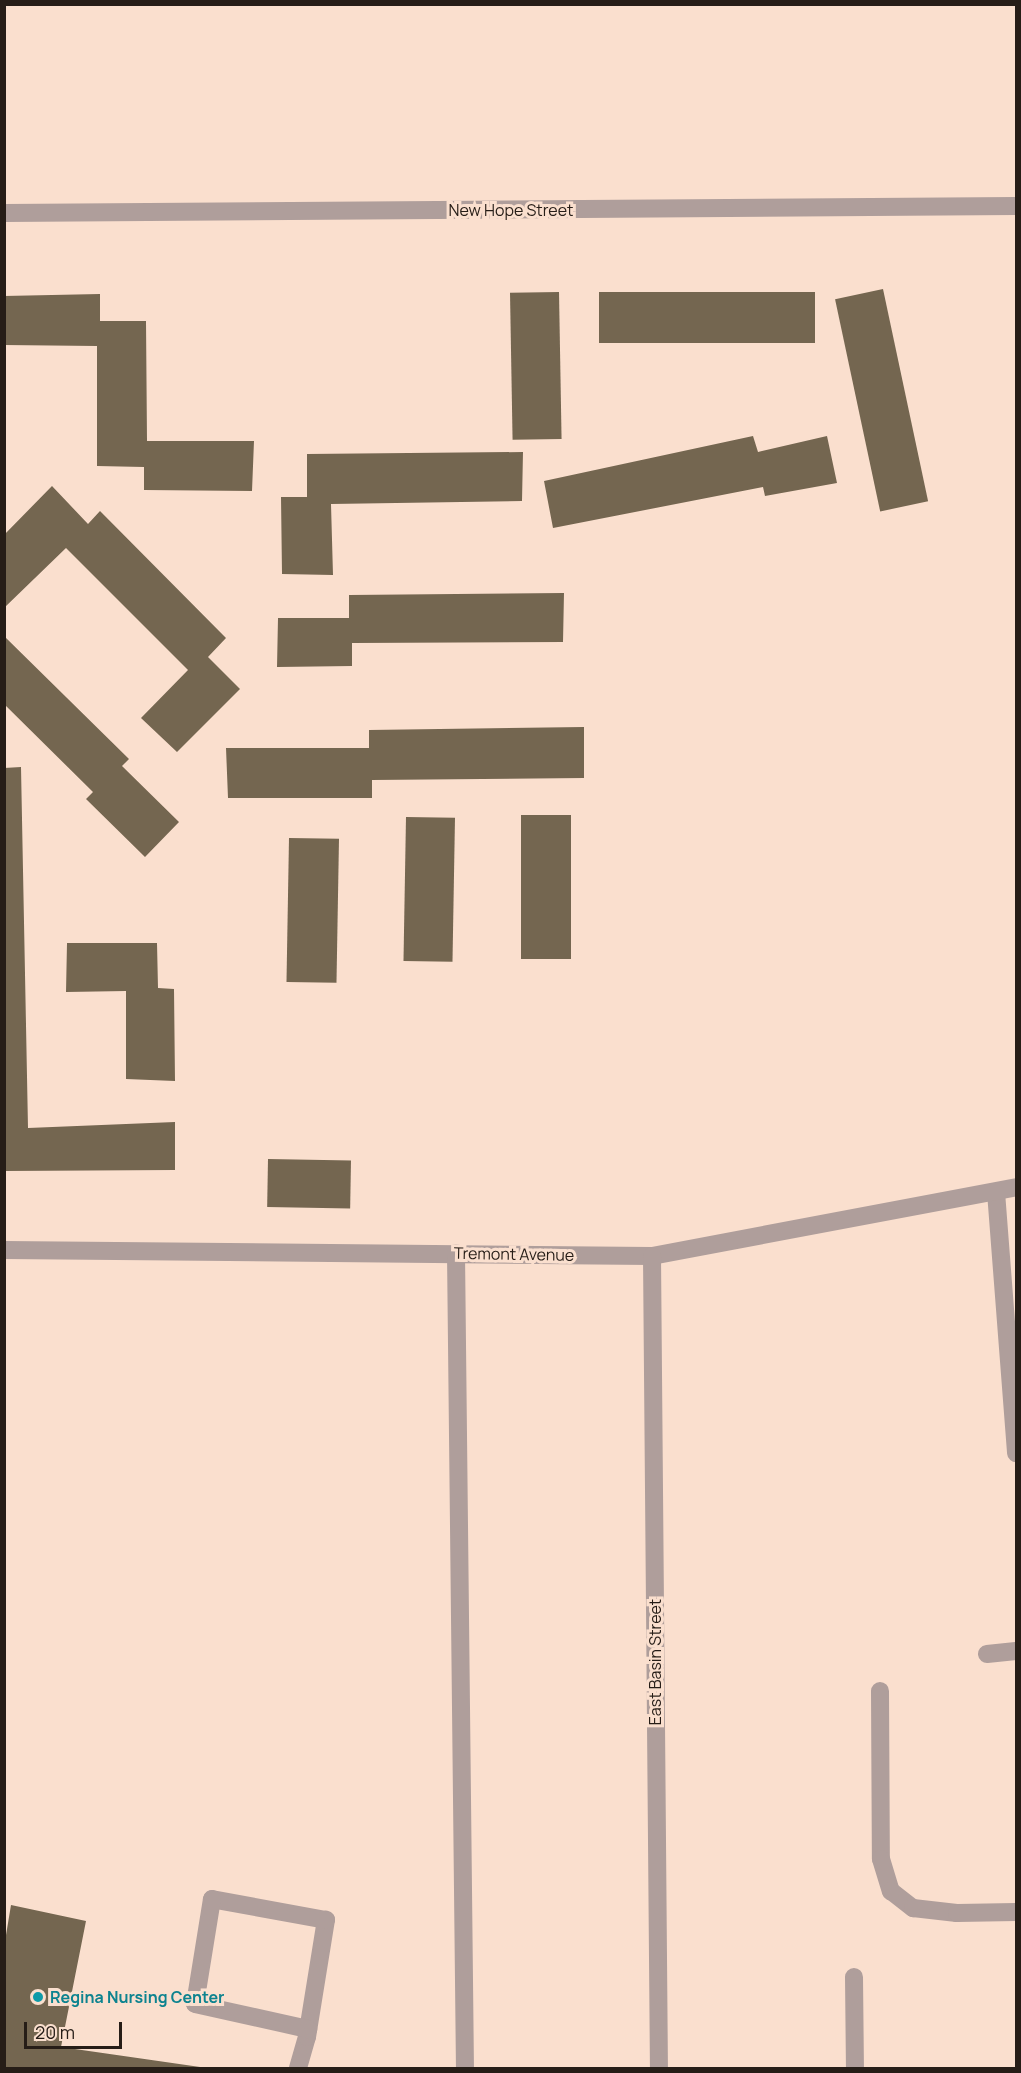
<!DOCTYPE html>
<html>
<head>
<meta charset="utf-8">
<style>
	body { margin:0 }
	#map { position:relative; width:1021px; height:2073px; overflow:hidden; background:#fadfce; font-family:Manrope,sans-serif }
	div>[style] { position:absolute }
	.building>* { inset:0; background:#746650; transform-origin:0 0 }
	.minor>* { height:18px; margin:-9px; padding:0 9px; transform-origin:9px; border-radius:9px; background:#af9e9b }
	.dots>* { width:16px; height:16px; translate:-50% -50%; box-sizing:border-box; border:3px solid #fadfce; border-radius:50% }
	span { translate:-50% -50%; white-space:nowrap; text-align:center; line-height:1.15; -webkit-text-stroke:6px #fadfce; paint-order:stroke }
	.street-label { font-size:16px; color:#261d17 }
	.culture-label { font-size:16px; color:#0d838f; font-weight:700 }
	.left { translate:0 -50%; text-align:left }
	.frame { position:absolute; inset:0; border:6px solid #261d17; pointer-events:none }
	.scale { position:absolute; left:24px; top:2022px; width:98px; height:27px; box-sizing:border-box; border:3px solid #261d17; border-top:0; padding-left:8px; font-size:18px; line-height:21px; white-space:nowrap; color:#261d17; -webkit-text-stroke:4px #fadfce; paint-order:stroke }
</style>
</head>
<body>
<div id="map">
	<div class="building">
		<i style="left:883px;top:289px;width:217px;height:49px;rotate:78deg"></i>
		<i style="left:559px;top:292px;width:147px;height:49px;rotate:89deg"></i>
		<i style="left:599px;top:292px;width:216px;height:51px"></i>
		<i style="clip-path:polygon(100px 294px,100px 321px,146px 321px,147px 441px,254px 441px,252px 491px,144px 490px,144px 467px,97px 466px,97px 346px,4px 345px,4px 296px)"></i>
		<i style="clip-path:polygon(753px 436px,758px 452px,827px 436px,837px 483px,765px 496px,763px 487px,553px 528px,544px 481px)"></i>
		<i style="clip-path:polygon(523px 452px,522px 501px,331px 504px,333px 575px,282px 574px,281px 497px,307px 497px,307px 454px)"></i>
		<i style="clip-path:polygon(52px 486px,88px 524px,100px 511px,226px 638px,208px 657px,240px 689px,177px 752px,141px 718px,188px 670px,66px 548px,4px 608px,4px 535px)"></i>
		<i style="clip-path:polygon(564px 593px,563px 642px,352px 643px,352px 666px,277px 667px,278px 618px,349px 618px,349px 595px)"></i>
		<i style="clip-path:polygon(4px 636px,129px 759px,122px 766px,179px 822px,145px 857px,86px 799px,93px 792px,4px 704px)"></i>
		<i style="clip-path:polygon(584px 727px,584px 778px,372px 780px,372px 798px,228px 798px,226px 748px,369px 748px,369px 730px)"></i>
		<i style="clip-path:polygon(21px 767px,28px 1128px,175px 1122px,175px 1170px,4px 1171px,4px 768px)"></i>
		<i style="left:521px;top:815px;width:50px;height:144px"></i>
		<i style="left:406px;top:817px;width:49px;height:144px;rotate:1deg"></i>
		<i style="left:289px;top:838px;width:50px;height:144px;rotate:1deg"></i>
		<i style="clip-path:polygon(67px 943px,157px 943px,158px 988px,174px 989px,175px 1081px,126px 1079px,126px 991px,66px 992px)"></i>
		<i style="left:268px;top:1159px;width:83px;height:48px;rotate:1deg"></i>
		<i style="clip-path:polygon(11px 1905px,86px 1921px,61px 2047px,207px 2068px,4px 2068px,4px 1947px)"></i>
	</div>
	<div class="minor">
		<i style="left:4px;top:213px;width:1012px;rotate:-0.4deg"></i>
		<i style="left:996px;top:1192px;width:262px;rotate:85.6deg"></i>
		<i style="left:4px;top:1250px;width:648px;rotate:0.53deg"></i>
		<i style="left:652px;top:1256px;width:370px;rotate:-10.7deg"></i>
		<i style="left:456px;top:1253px;width:815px;rotate:89.37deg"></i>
		<i style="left:652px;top:1256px;width:812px;rotate:89.51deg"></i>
		<i style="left:987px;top:1654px;width:29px;rotate:-6deg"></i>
		<i style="left:880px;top:1691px;width:168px;rotate:89.7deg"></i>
		<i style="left:881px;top:1859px;width:34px;rotate:73deg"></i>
		<i style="left:891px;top:1891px;width:28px;rotate:38deg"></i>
		<i style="left:913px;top:1908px;width:44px;rotate:6.5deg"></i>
		<i style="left:957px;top:1913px;width:59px;rotate:-1deg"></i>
		<i style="left:854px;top:1977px;width:91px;rotate:89.4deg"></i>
		<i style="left:298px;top:2068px;width:32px;rotate:-74deg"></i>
		<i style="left:307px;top:2037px;width:119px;rotate:-80.8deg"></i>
		<i style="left:326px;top:1920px;width:116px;rotate:-169.6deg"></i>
		<i style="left:212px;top:1899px;width:106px;rotate:99.2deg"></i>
		<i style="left:195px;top:2004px;width:116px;rotate:12.5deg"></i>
	</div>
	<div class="dots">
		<i style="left:38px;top:1997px;background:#0f9aa8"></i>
	</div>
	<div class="street-label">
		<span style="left:511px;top:210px">New Hope Street</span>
		<span style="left:514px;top:1254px;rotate:1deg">Tremont Avenue</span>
		<span style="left:655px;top:1662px;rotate:-90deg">East Basin Street</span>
	</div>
	<div class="culture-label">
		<span class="left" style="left:50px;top:1997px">Regina Nursing Center</span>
	</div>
	<div class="frame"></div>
	<div class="scale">20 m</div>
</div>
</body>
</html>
